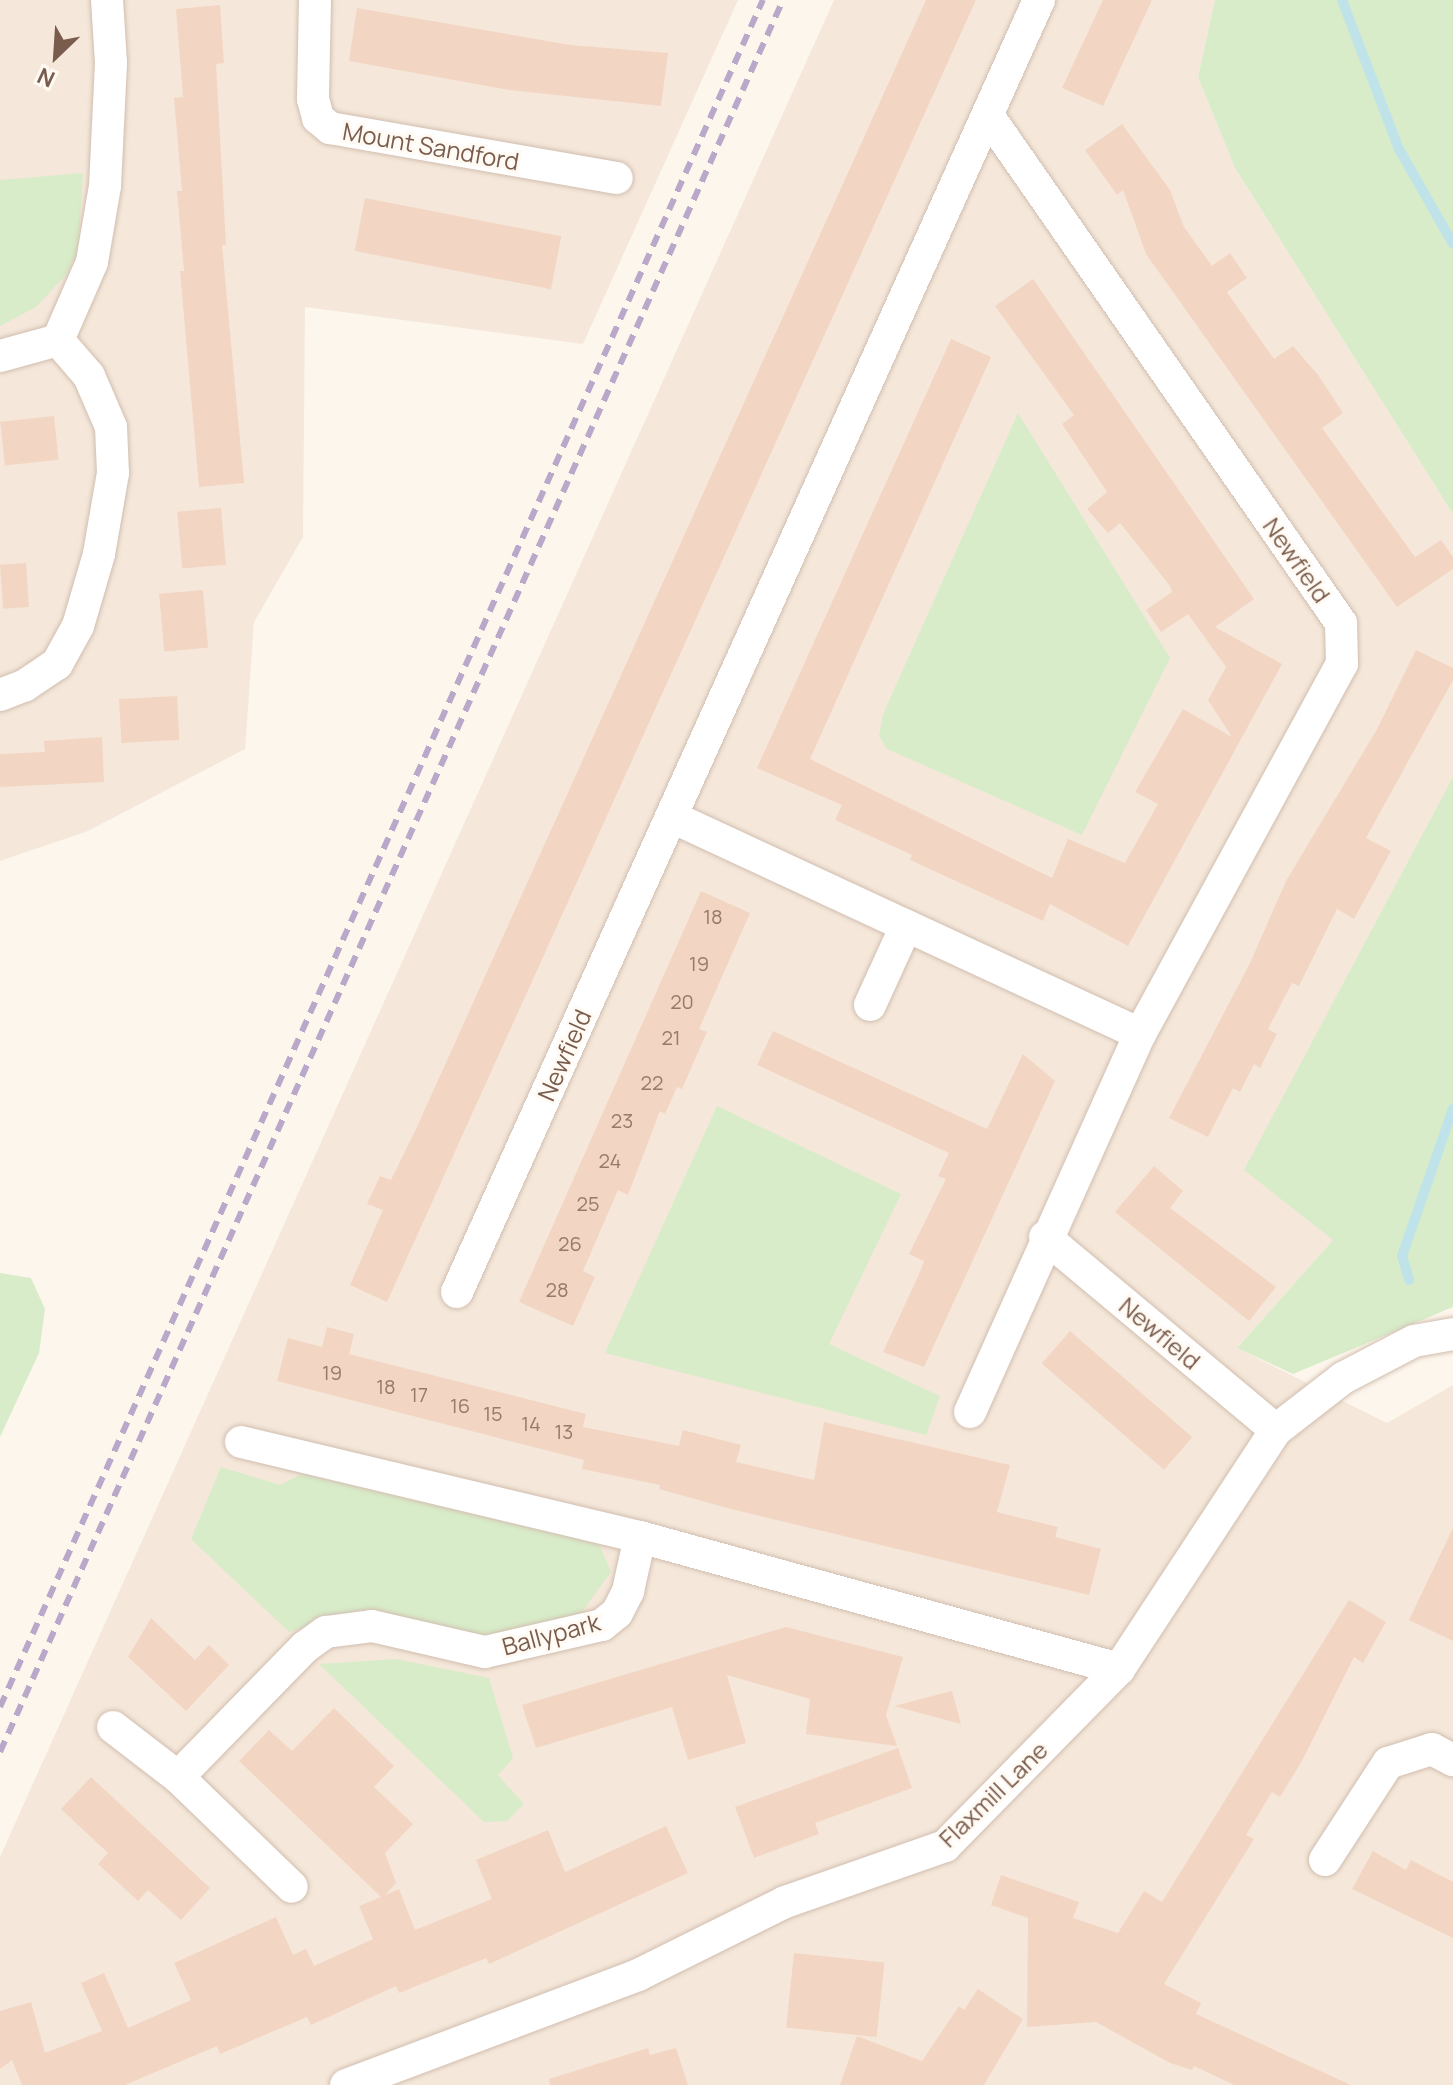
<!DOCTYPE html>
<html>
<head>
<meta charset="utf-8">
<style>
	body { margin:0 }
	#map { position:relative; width:1453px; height:2085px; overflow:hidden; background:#fdf6ec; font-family:Manrope,sans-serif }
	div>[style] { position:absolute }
	.residential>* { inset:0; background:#f5e8da }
	.green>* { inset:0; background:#d8ecc9 }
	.stream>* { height:10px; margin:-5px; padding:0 5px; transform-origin:5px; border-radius:5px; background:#bfe3e8 }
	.building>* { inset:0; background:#f3d5c3; transform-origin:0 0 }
	.roads { filter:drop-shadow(0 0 2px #d1beb0) drop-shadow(0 0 2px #d1beb0) }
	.minor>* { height:32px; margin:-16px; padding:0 16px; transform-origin:16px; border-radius:16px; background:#fff }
	.rail>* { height:6px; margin-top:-3px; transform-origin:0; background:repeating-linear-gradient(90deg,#b9a8c9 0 12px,transparent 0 20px) }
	span { translate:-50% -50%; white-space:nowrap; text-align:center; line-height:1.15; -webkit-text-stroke:6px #fffaf3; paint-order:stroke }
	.number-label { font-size:20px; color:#987a6a }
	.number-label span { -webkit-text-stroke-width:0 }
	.street-label { font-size:24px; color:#7a5c4d }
	.north { position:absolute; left:16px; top:16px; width:80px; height:80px; -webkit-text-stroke:6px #fffaf3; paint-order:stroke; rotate:205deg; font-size:22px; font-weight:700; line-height:32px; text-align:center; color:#7a5c4d }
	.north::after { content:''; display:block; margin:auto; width:28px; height:36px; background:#7a5c4d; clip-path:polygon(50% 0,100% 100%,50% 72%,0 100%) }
</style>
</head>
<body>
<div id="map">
	<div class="residential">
		<i style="clip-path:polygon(0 0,738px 0,583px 344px,305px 307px,303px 537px,254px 622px,245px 749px,88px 831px,0 861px)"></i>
		<i style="clip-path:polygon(834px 0,1215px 0,1198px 77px,1235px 168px,1453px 514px,1453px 777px,1333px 1240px,1237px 1348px,1387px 1423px,1453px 1385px,1453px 2085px,0 2085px,0 1857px)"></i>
	</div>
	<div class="green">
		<i style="clip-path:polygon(1215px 0,1453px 0,1453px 514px,1235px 168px,1198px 77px)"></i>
		<i style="clip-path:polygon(83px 173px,78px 251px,66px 275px,36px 307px,0 326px,0 180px)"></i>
		<i style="clip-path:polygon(1018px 413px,1170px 658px,1082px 835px,887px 749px,879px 736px,883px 714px)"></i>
		<i style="clip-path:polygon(1453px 777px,1453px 1307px,1293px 1374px,1237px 1348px,1333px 1240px,1244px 1170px)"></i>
		<i style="clip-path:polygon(717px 1106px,901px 1194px,829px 1344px,940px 1396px,926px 1435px,605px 1353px)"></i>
		<i style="clip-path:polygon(0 1273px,31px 1278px,45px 1309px,39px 1353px,0 1437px)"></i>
		<i style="clip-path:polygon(221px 1467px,280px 1485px,302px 1474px,599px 1544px,611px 1572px,581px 1613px,545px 1627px,489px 1637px,429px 1628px,359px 1610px,289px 1632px,191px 1539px)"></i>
		<i style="clip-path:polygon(396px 1659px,489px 1678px,513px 1758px,498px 1775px,524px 1804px,507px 1821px,484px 1822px,319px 1664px)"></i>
	</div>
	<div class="stream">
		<i style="left:1342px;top:0;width:160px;rotate:69.1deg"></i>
		<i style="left:1399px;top:149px;width:109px;rotate:60.4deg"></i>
		<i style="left:1409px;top:1280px;width:25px;rotate:-106deg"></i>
		<i style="left:1402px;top:1256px;width:156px;rotate:-70.9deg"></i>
	</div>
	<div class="building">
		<i style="clip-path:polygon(926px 0,976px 0,387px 1302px,350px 1285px,383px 1210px,367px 1204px,380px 1176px,391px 1180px,416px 1129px)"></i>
		<i style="clip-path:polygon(1103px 0,1152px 0,1103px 106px,1062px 88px)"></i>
		<i style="clip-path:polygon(220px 5px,224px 63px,216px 64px,226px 245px,222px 245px,244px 483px,199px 487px,180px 271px,184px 271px,177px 191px,182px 191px,174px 98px,183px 97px,176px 9px)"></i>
		<i style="clip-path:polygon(357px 8px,570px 45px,668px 53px,661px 106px,509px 90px,349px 61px)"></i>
		<i style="clip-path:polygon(1122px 124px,1170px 190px,1184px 227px,1212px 266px,1230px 253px,1247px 278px,1227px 292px,1274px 359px,1293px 346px,1318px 375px,1343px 413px,1322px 428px,1415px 557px,1441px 540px,1453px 557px,1453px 569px,1397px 607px,1146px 254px,1123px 190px,1117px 195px,1085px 150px)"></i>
		<i style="left:365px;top:198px;width:200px;height:54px;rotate:11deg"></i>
		<i style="clip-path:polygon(1033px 279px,1254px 599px,1215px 627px,1282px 664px,1128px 946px,1050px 904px,1043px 921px,910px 860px,912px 855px,835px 820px,842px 805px,757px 768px,951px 339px,991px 357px,810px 759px,1052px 878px,1068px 839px,1125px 863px,1158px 804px,1135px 792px,1183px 709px,1232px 737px,1208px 700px,1226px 667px,1188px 614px,1161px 632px,1146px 610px,1172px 592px,1170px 586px,1120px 523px,1108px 533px,1087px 509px,1107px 492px,1062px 424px,1074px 415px,995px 306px)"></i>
		<i style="left:54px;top:416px;width:44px;height:54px;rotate:84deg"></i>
		<i style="left:221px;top:508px;width:57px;height:44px;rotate:85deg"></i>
		<i style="left:26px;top:563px;width:44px;height:26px;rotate:86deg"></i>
		<i style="left:203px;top:590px;width:58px;height:44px;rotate:85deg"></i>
		<i style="clip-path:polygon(1416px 650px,1453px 668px,1453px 680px,1366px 838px,1391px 851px,1354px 919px,1337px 909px,1299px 986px,1292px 983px,1268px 1029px,1277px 1034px,1260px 1068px,1254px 1064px,1240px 1092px,1233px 1088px,1208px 1137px,1169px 1118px,1250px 963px,1286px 881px,1376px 731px)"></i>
		<i style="left:177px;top:696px;width:44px;height:58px;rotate:87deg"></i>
		<i style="clip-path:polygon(102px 737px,104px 782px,0 787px,0 754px,45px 752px,44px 741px)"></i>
		<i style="clip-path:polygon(701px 891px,750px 913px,699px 1029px,707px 1032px,682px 1089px,677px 1087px,665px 1114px,660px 1111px,628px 1195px,618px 1190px,583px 1271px,595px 1277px,573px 1326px,519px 1302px)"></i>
		<i style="clip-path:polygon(773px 1031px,987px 1129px,1023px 1054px,1055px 1081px,924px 1367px,883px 1352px,920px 1272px,924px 1261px,909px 1254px,946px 1179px,938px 1176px,949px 1153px,757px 1065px)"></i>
		<i style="clip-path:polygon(1154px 1166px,1183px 1191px,1170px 1208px,1276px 1287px,1249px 1321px,1115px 1212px)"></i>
		<i style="clip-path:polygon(327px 1327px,354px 1334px,349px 1354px,586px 1414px,583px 1427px,679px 1446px,683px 1430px,741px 1445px,736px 1462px,814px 1480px,824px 1422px,1010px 1465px,997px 1512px,1058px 1527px,1055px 1537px,1101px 1549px,1089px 1595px,731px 1509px,659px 1489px,660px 1485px,582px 1469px,584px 1460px,277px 1381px,288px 1338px,322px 1347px)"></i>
		<i style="left:1070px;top:1331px;width:162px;height:43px;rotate:41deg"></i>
		<i style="clip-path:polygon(1453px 1528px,1453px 1641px,1409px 1620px)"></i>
		<i style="clip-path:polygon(1349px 1600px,1386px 1622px,1363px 1663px,1354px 1657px,1303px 1759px,1280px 1797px,1272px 1792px,1246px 1835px,1254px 1839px,1164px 1984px,1201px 2003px,1196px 2014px,1351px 2085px,1234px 2085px,1194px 2066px,1192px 2070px,1170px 2063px,1096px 2022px,1027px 2027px,1028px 1918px,991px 1905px,1001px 1875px,1079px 1902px,1073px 1918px,1118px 1933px,1144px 1891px,1162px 1902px)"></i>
		<i style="clip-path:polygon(151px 1618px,195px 1660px,209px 1645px,229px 1665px,186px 1711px,128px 1657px)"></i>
		<i style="clip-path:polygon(786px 1627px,903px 1657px,886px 1715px,897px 1746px,806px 1734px,810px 1699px,727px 1675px,746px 1743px,688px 1760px,672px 1707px,536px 1748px,522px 1705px)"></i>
		<i style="clip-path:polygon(952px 1691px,961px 1724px,894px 1706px)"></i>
		<i style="clip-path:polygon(334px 1708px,394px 1766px,374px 1787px,413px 1824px,385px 1853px,396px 1883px,385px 1895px,399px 1889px,415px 1930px,492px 1899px,476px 1860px,548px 1830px,565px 1872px,666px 1826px,688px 1873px,489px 1964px,486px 1958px,399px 1993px,396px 1986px,311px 2025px,307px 2017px,220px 2054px,217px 2046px,125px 2085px,22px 2085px,12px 2060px,0 2069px,0 2011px,31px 2002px,45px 2053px,102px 2031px,81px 1983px,104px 1973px,128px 2028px,191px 2000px,174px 1963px,276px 1917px,293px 1955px,306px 1949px,314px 1966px,373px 1939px,359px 1906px,381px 1897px,239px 1761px,269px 1730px,292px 1751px)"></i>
		<i style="clip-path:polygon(898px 1748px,912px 1788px,815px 1823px,819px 1834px,754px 1858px,735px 1807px)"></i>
		<i style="clip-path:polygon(91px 1777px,210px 1888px,181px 1920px,148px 1890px,138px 1901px,98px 1864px,108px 1853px,61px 1809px)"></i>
		<i style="clip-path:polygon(1373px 1851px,1406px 1870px,1411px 1860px,1453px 1882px,1453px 1938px,1352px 1889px)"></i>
		<i style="left:794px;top:1953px;width:91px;height:75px;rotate:6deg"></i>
		<i style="clip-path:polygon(978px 1989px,1023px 2019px,984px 2085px,840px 2085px,857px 2036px,922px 2061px,959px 2006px,964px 2010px)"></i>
		<i style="clip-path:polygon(648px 2048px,650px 2055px,676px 2048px,688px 2085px,550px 2085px,549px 2079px)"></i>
	</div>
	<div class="roads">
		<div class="minor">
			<i style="left:315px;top:0;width:99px;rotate:91.2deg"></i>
			<i style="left:313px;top:99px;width:20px;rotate:75deg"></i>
			<i style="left:318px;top:118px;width:16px;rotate:40deg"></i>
			<i style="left:330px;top:128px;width:291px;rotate:9.9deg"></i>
			<i style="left:58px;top:340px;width:85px;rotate:-66.4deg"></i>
			<i style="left:92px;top:262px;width:77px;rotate:-80.3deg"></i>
			<i style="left:105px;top:186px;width:123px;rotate:-87.2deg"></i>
			<i style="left:111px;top:63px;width:63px;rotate:-93.6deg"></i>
			<i style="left:0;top:356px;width:60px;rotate:-15.4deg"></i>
			<i style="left:0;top:695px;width:26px;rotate:-21deg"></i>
			<i style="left:24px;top:686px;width:40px;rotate:-34deg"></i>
			<i style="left:57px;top:664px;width:43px;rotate:-61.1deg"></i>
			<i style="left:78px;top:626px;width:75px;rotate:-73.7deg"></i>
			<i style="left:99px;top:554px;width:82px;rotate:-80.2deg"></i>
			<i style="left:113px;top:473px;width:46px;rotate:-92.5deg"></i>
			<i style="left:111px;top:427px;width:56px;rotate:-113.3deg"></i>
			<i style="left:89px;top:376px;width:48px;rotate:-130.7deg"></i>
			<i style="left:672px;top:817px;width:516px;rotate:24.88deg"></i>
			<i style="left:870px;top:1005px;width:87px;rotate:-65.5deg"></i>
			<i style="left:1045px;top:1237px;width:301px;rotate:39.9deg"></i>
			<i style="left:457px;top:1292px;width:1417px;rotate:-65.75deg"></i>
			<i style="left:970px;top:1412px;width:414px;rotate:-65.8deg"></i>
			<i style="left:1140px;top:1034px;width:422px;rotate:-61.4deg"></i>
			<i style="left:1342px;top:664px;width:41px;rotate:-91.4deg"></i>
			<i style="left:1341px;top:623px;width:616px;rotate:-124.82deg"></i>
			<i style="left:241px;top:1442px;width:410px;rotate:13.4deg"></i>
			<i style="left:640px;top:1537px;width:497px;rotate:15.4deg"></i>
			<i style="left:113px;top:1727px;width:82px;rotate:37.6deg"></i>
			<i style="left:178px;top:1777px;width:158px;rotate:44deg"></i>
			<i style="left:178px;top:1777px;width:182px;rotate:-45.7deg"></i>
			<i style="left:305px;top:1647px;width:26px;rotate:-36deg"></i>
			<i style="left:326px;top:1632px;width:46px;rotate:-7.4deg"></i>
			<i style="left:372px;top:1626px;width:116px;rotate:13deg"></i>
			<i style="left:485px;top:1652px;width:120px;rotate:-13deg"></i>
			<i style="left:602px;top:1625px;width:19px;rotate:-39deg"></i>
			<i style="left:617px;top:1613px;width:25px;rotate:-63deg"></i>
			<i style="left:628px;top:1591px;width:55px;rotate:-77.5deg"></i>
			<i style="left:1325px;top:1860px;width:116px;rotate:-57deg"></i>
			<i style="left:1388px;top:1763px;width:46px;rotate:-17.7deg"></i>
			<i style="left:1432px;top:1749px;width:24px;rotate:28deg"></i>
			<i style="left:346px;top:2085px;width:312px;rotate:-20.6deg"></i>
			<i style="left:638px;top:1975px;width:164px;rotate:-26.4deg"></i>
			<i style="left:785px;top:1902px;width:170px;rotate:-19.3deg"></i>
			<i style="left:945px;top:1846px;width:248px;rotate:-45.5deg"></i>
			<i style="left:1119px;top:1669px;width:286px;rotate:-56.7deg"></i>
			<i style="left:1276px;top:1430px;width:85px;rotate:-37.8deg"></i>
			<i style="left:1343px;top:1378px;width:80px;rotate:-27.5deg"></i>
			<i style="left:1414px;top:1341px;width:40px;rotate:-10deg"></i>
		</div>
	</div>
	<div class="rail">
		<i style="left:0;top:1707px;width:1870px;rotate:-65.92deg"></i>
		<i style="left:0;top:1752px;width:1919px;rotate:-65.92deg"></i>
	</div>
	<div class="number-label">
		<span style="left:713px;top:916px">18</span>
		<span style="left:699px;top:963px">19</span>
		<span style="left:682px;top:1001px">20</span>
		<span style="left:671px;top:1037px">21</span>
		<span style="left:652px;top:1082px">22</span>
		<span style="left:622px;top:1120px">23</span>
		<span style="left:610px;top:1160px">24</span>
		<span style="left:588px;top:1203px">25</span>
		<span style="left:570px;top:1243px">26</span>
		<span style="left:557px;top:1289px">28</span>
		<span style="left:332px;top:1372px">19</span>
		<span style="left:386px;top:1386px">18</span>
		<span style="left:419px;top:1394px">17</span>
		<span style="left:460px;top:1405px">16</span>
		<span style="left:493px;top:1413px">15</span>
		<span style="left:531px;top:1423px">14</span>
		<span style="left:564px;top:1431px">13</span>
	</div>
	<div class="street-label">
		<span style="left:431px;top:146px;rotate:10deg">Mount Sandford</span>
		<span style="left:1297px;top:560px;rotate:55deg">Newfield</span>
		<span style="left:564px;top:1055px;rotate:-66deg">Newfield</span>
		<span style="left:1160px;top:1333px;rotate:40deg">Newfield</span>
		<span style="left:551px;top:1634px;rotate:-15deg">Ballypark</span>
		<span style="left:993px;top:1794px;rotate:-44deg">Flaxmill Lane</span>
	</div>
	<div class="north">N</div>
</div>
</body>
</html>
